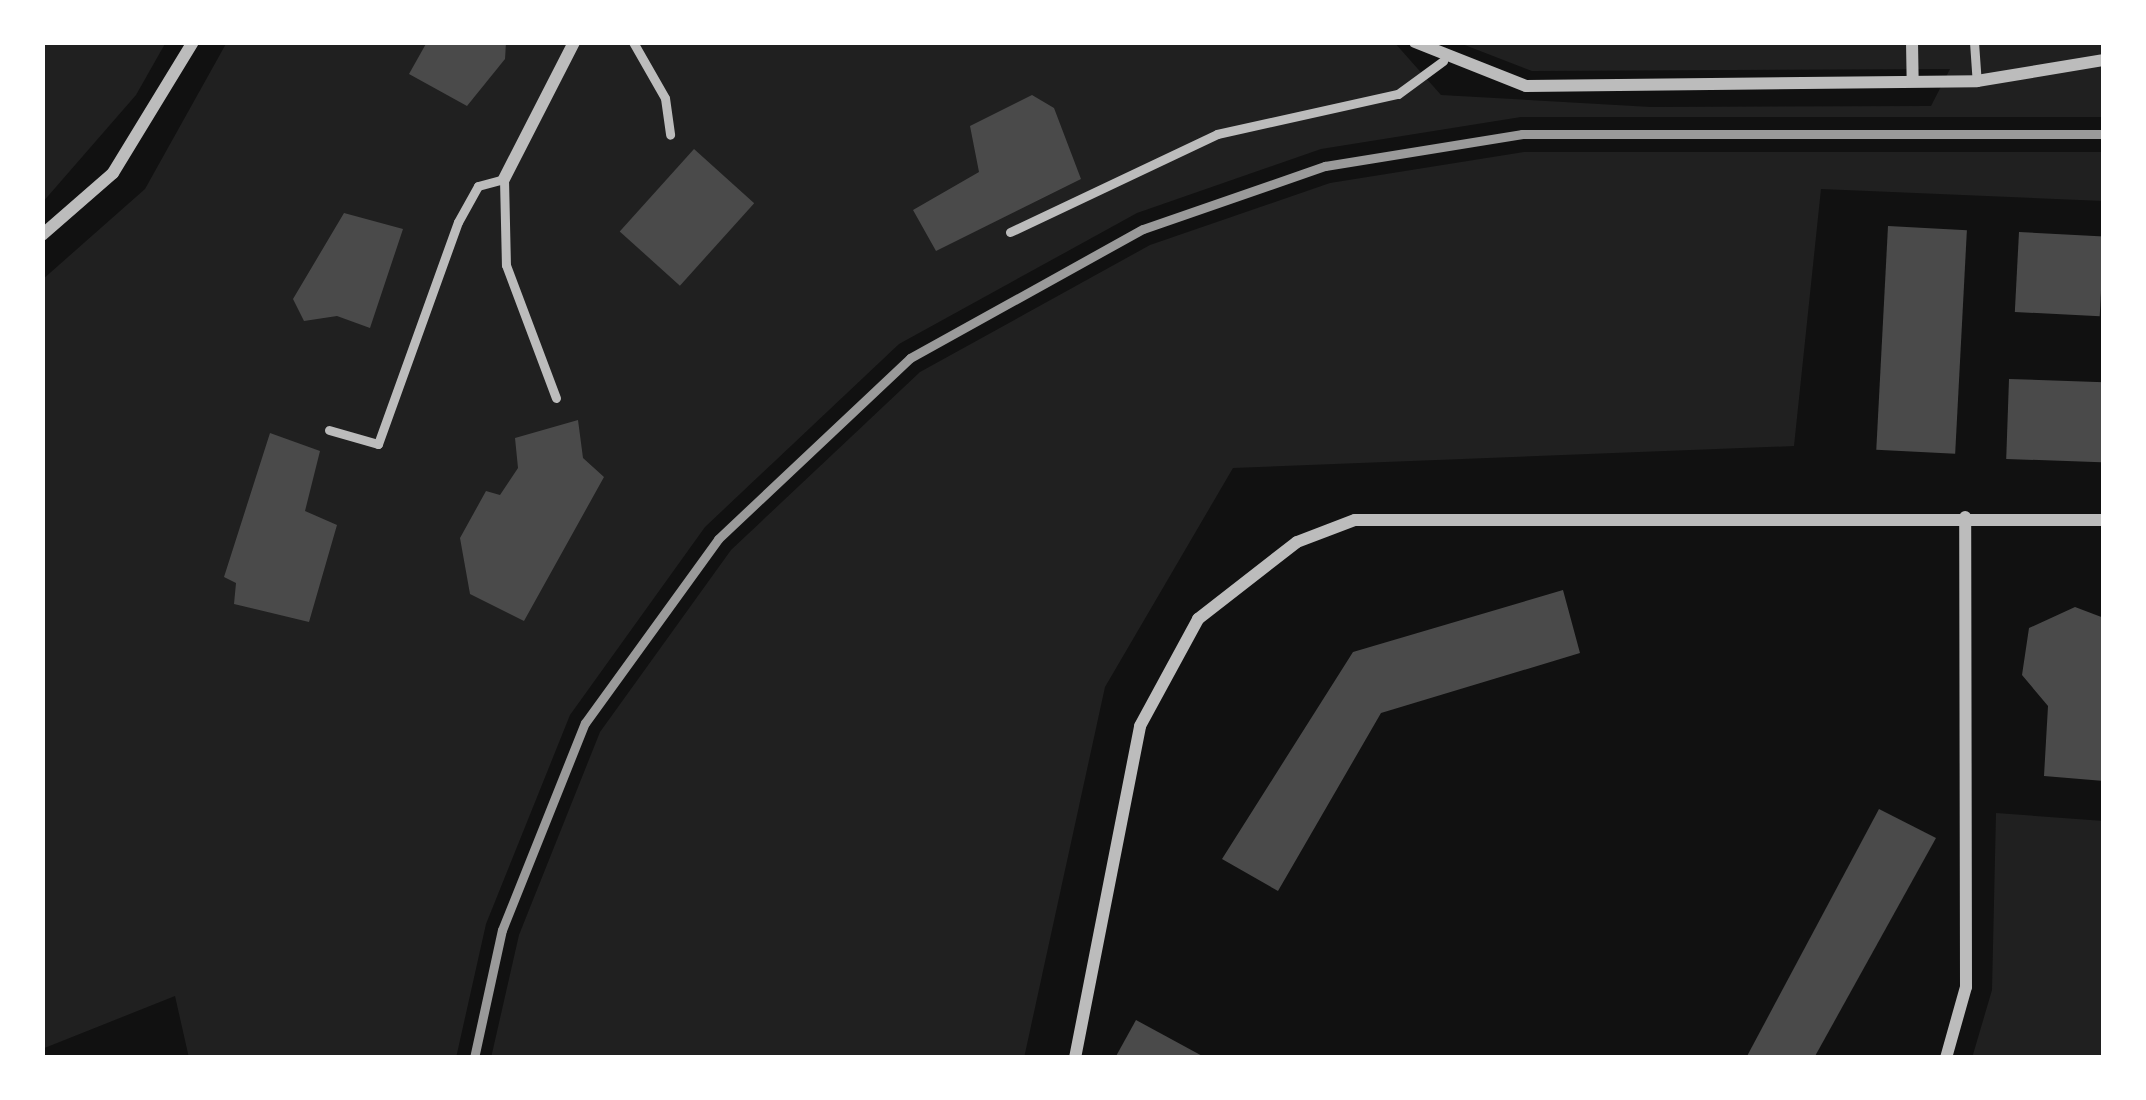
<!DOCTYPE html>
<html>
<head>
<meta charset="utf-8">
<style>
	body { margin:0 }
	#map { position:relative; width:2146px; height:1100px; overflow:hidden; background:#111; font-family:Lato,sans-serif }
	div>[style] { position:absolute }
	.green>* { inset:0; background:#202020 }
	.building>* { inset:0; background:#4a4a4a; transform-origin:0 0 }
	.service>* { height:9px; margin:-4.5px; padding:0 4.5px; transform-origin:4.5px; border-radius:4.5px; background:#bcbcbc }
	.minor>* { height:12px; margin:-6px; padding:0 6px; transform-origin:6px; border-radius:6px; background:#bcbcbc }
	.rail>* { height:9px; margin:-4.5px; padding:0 4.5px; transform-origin:4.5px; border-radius:4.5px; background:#9a9a9a }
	span { translate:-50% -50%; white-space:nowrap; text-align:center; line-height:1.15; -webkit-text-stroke:9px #fff; paint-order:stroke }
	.frame { position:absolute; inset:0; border:45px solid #fff; pointer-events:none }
</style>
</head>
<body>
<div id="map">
	<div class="green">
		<i style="clip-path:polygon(42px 42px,166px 42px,136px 95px,42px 203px)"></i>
		<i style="clip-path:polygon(227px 42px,1394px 42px,1441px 95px,1651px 107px,1931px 106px,1950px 69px,1532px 71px,1457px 42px,2104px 42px,2104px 117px,1521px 117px,1321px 149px,1137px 213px,899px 344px,705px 527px,570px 715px,486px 924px,456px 1058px,189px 1058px,175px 996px,42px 1049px,42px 280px,145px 189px)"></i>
		<i style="clip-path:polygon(1524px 152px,2104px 152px,2104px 201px,1821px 189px,1794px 446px,1233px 468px,1105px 687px,1024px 1058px,491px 1058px,519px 935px,600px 732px,731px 550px,920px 372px,1150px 245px,1330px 183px)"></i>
		<i style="clip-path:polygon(1996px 813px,2104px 821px,2104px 1058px,1972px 1058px,1992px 990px)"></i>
	</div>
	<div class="building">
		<i style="clip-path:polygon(427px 42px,506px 42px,505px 59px,467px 106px,409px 74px)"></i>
		<i style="clip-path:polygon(1032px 95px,1054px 108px,1081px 179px,936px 251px,913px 210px,979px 172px,970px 126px)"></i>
		<i style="left:694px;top:149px;width:81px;height:111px;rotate:42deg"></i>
		<i style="clip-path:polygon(344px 213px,403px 229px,370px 328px,337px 316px,304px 321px,293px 299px)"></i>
		<i style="left:1888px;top:226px;width:79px;height:224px;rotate:3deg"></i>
		<i style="left:2019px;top:232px;width:85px;height:80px;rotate:3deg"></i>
		<i style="left:2009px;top:379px;width:95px;height:80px;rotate:2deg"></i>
		<i style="clip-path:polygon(578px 420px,583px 458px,604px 477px,524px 621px,470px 594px,460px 538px,486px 491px,500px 495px,518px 468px,515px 438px)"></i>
		<i style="clip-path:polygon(270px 433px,320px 451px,305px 511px,337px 525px,309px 622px,234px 604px,236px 583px,224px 577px)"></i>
		<i style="clip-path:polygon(1563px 590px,1580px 653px,1381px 713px,1278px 891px,1222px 859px,1353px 652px)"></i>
		<i style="clip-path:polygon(2075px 607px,2104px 618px,2104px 781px,2044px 776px,2048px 706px,2022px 675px,2029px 628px)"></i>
		<i style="clip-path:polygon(1879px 809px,1936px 838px,1814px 1058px,1746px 1058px)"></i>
		<i style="clip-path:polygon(1136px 1020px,1206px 1058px,1115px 1058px)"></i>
	</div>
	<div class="service">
		<i style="left:633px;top:42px;width:64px;rotate:60.3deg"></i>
		<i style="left:665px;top:98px;width:37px;rotate:82deg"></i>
		<i style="left:1974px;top:42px;width:39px;rotate:86deg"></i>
		<i style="left:1010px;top:232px;width:229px;rotate:-25.3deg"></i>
		<i style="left:1217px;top:134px;width:185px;rotate:-12.5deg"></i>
		<i style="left:1398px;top:94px;width:56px;rotate:-36.3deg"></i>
		<i style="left:329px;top:430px;width:51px;rotate:15.9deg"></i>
		<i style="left:378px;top:444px;width:236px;rotate:-70.2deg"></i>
		<i style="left:458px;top:222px;width:41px;rotate:-60.9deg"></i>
		<i style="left:478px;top:186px;width:27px;rotate:-15deg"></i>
		<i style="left:504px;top:179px;width:86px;rotate:88.7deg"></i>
		<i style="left:506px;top:265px;width:142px;rotate:69.4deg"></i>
	</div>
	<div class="minor">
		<i style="left:1415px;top:42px;width:119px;rotate:21.6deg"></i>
		<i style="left:1526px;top:86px;width:451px;rotate:-0.6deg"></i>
		<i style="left:1977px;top:81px;width:129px;rotate:-9.4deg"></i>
		<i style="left:1912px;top:42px;width:39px;rotate:89deg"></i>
		<i style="left:504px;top:179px;width:154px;rotate:-62.9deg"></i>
		<i style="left:42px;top:235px;width:94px;rotate:-41.1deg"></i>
		<i style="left:113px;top:173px;width:153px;rotate:-58.6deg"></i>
		<i style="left:1075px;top:1058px;width:338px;rotate:-78.9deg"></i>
		<i style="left:1140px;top:726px;width:122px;rotate:-61.5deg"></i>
		<i style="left:1198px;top:619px;width:125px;rotate:-37.9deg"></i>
		<i style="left:1297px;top:542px;width:62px;rotate:-20.8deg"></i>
		<i style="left:1355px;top:520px;width:749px"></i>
		<i style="left:1946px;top:1058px;width:74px;rotate:-74.3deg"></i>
		<i style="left:1966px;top:987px;width:470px;rotate:-90.1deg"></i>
	</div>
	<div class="rail">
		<i style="left:474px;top:1058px;width:131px;rotate:-77.7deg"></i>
		<i style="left:502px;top:930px;width:223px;rotate:-68.2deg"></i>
		<i style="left:585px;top:723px;width:227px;rotate:-54.1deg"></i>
		<i style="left:718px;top:539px;width:264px;rotate:-43.3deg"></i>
		<i style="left:910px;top:358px;width:266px;rotate:-29deg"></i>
		<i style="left:1143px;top:229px;width:193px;rotate:-19.1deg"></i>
		<i style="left:1325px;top:166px;width:200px;rotate:-9.2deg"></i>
		<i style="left:1522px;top:134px;width:582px"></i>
	</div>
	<div class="frame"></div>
</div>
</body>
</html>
